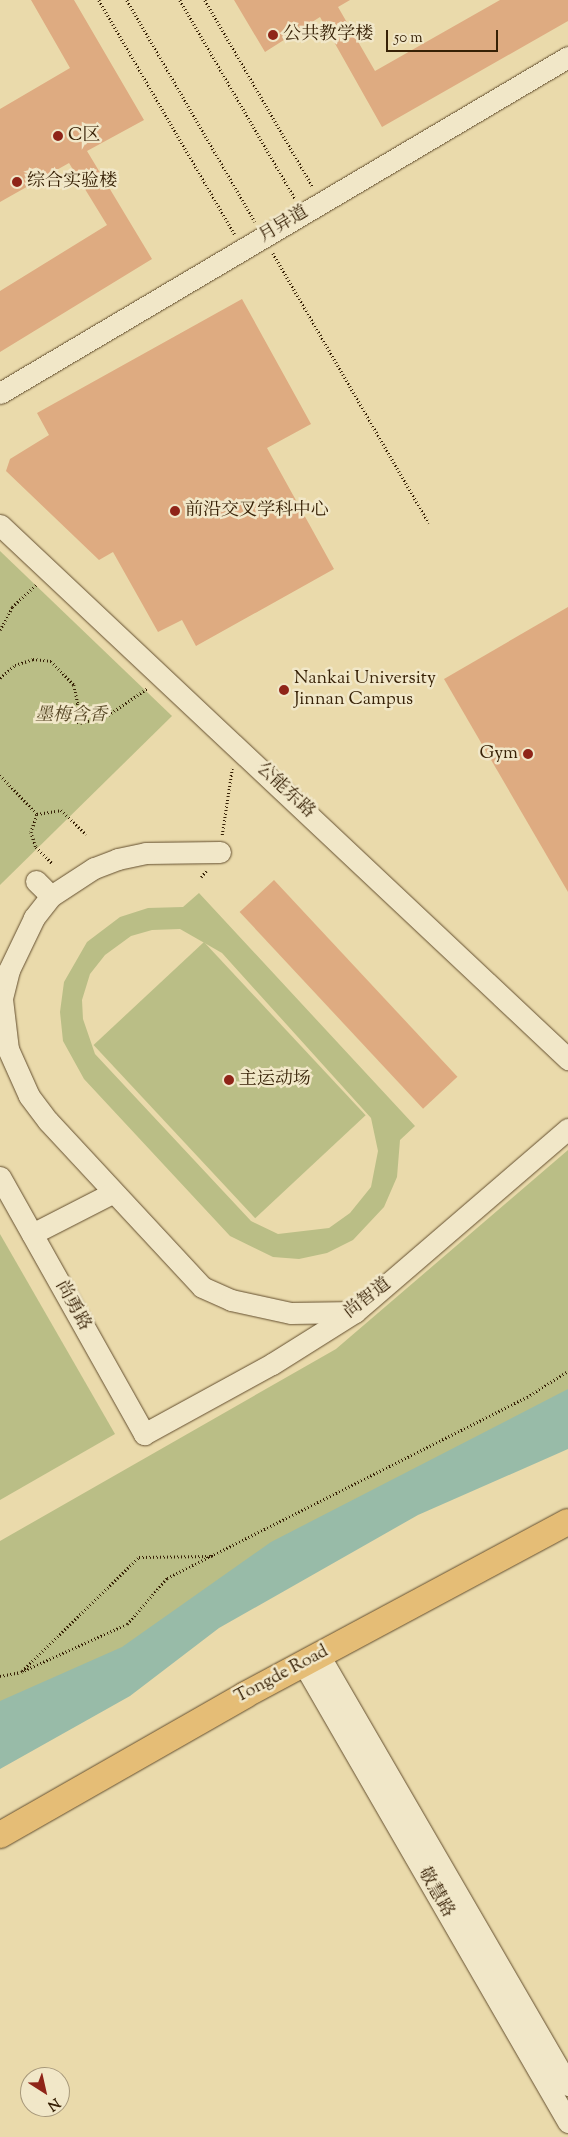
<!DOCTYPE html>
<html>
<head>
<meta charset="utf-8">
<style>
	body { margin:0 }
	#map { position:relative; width:568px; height:2137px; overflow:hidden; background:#eadaab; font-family:"Sorts Mill Goudy","Noto Serif SC",serif }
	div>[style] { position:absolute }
	.green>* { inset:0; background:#babe86; transform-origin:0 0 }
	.water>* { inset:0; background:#98bba8 }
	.building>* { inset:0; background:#deab81; transform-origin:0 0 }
	.path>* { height:2.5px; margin-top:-1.25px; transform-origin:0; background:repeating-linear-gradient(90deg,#372106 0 1px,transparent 0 3.5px) }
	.roads { filter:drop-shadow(0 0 1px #644f2f) drop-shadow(0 0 1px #644f2f) }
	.minor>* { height:21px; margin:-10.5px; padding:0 10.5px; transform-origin:10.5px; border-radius:10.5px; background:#f1e7c8 }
	.major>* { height:26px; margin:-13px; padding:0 13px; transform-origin:13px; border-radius:13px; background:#e5bd76 }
	.dots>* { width:14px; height:14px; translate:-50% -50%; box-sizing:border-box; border:2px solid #f1e7c8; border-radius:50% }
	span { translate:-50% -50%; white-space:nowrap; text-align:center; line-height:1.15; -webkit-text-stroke:5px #f1e7c8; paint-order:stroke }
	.poi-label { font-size:18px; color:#372106 }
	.left { translate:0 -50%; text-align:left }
	.right { translate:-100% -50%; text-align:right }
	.street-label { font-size:18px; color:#372106 }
	.park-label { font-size:18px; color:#584826; font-style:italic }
	.north { position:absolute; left:20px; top:2067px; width:50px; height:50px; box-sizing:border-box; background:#f1e7c8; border:1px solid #a7987a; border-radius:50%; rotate:145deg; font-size:14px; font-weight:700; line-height:20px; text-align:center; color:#372106 }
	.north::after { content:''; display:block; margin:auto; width:18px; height:22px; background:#8f2418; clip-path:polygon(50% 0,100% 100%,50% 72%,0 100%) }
	.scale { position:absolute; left:386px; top:30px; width:112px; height:22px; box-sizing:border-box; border:2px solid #372106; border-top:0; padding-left:6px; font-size:15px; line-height:18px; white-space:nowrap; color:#372106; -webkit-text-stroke:4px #f1e7c8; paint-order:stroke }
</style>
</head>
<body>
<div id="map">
	<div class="green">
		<i style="clip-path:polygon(0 551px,172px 716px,0 885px)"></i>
		<i style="clip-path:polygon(evenodd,199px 893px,415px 1126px,400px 1140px,397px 1177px,384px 1207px,353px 1240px,327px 1253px,299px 1259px,273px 1257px,230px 1236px,84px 1079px,63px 1041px,60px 1012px,64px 982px,87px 942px,120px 917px,148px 908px,183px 907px,199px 893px,180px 929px,222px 953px,371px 1118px,378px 1151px,371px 1187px,350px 1213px,329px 1228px,278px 1234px,251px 1221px,95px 1054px,83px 1019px,82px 1000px,90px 974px,105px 955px,131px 936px,152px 930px,180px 929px)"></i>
		<i style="left:204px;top:942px;width:237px;height:151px;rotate:47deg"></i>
		<i style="clip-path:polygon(568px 1150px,568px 1400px,0 1716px,0 1541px,336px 1349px)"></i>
		<i style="clip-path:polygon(0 1234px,115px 1434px,0 1500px)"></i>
	</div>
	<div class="water">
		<i style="clip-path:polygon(568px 1389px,568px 1449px,418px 1515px,219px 1628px,130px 1696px,0 1769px,0 1701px,122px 1647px,271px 1542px)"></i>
	</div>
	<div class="building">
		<i style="clip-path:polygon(31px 0,74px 0,144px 120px,87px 151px,152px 259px,0 352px,0 291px,107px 225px,69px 163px,0 202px,0 109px,70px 68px)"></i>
		<i style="clip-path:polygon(234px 0,350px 0,338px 7px,375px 71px,500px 0,568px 0,568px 21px,382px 127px,320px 17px,265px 52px)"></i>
		<i style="clip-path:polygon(242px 299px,311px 424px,267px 448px,334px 569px,196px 646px,182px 620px,158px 632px,113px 552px,99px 560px,6px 471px,10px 459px,49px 435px,37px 413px)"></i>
		<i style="clip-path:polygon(568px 607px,568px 892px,444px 679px)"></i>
		<i style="left:274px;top:880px;width:269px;height:47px;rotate:47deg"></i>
	</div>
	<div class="path">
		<i style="left:99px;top:0;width:272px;rotate:59.9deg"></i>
		<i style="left:127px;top:0;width:256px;rotate:60deg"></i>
		<i style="left:180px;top:0;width:229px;rotate:59.9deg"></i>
		<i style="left:205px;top:0;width:216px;rotate:60deg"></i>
		<i style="left:273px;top:253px;width:312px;rotate:60deg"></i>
		<i style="left:0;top:630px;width:26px;rotate:-62deg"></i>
		<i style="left:12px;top:607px;width:35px;rotate:-43deg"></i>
		<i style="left:0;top:678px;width:20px;rotate:-41deg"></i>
		<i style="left:15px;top:665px;width:19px;rotate:-18deg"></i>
		<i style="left:33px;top:659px;width:18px;rotate:6deg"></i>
		<i style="left:51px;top:661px;width:33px;rotate:46deg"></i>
		<i style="left:74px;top:685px;width:19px;rotate:78deg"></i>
		<i style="left:78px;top:704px;width:17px;rotate:103deg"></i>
		<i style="left:74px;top:721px;width:7px;rotate:16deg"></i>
		<i style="left:81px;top:723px;width:28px;rotate:-17deg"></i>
		<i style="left:108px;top:715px;width:48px;rotate:-34deg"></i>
		<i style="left:0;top:775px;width:54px;rotate:46.5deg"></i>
		<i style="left:37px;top:814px;width:24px;rotate:-9deg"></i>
		<i style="left:61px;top:810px;width:35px;rotate:44deg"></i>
		<i style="left:37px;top:815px;width:18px;rotate:109deg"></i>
		<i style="left:31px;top:832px;width:16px;rotate:72deg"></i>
		<i style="left:36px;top:847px;width:24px;rotate:45deg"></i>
		<i style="left:222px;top:835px;width:67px;rotate:-81.4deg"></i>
		<i style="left:201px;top:877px;width:8px;rotate:-50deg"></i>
		<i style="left:22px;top:1671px;width:163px;rotate:-44.3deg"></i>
		<i style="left:139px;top:1557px;width:74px;rotate:-0.8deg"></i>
		<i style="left:0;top:1676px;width:21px;rotate:-11deg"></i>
		<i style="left:21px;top:1672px;width:116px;rotate:-24.4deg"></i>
		<i style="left:127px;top:1624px;width:61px;rotate:-49deg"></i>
		<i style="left:167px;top:1578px;width:403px;rotate:-26.7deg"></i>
		<i style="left:527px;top:1397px;width:49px;rotate:-32.4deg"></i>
	</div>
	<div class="roads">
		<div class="minor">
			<i style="left:0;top:393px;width:660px;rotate:-30.61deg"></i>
			<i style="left:0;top:525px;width:780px;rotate:43.23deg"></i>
			<i style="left:220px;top:852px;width:74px;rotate:179.2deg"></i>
			<i style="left:146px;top:853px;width:29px;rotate:168deg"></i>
			<i style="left:118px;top:859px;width:26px;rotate:159deg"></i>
			<i style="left:94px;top:868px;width:51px;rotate:146.9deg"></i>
			<i style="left:51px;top:896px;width:28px;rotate:128deg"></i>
			<i style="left:34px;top:918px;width:58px;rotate:115.7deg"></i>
			<i style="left:9px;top:970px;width:30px;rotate:104deg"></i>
			<i style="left:2px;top:999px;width:50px;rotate:83.2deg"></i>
			<i style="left:8px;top:1049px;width:51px;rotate:65.9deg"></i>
			<i style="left:29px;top:1096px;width:31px;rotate:53deg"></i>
			<i style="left:48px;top:1121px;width:226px;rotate:47.1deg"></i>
			<i style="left:202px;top:1287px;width:32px;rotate:24deg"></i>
			<i style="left:231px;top:1300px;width:61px;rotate:12.2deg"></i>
			<i style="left:291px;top:1313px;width:64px;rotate:-0.9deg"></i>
			<i style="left:36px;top:881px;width:21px;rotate:45deg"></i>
			<i style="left:0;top:1177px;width:295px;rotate:60.7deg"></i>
			<i style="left:144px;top:1434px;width:146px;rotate:-28.7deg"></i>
			<i style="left:272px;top:1364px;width:98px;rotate:-32.1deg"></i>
			<i style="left:355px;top:1312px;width:281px;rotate:-40.7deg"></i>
			<i style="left:32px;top:1234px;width:90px;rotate:-27.1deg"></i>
			<i style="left:319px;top:1655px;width:497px;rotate:59.9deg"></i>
			<i style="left:303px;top:1663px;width:530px;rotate:60deg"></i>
		</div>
		<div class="major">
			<i style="left:0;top:1835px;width:282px;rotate:-29.7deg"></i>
			<i style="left:245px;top:1695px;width:366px;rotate:-28.2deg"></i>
		</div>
	</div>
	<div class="dots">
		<i style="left:273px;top:35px;background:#8f2418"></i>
		<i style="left:58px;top:136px;background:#8f2418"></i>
		<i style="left:17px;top:182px;background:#8f2418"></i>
		<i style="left:175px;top:511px;background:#8f2418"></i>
		<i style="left:284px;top:690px;background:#8f2418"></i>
		<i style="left:528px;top:754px;background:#8f2418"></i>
		<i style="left:229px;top:1080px;background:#8f2418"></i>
	</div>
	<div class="poi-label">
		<span class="left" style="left:283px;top:35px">公共教学楼</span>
		<span class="left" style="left:68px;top:136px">C区</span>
		<span class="left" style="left:27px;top:182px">综合实验楼</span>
		<span class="left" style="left:185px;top:511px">前沿交叉学科中心</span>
		<span class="left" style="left:294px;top:690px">Nankai University<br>Jinnan Campus</span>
		<span class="right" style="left:518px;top:754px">Gym</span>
		<span class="left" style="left:239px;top:1080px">主运动场</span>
	</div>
	<div class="street-label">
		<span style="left:284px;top:225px;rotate:-31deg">月异道</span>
		<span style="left:285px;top:791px;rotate:43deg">公能东路</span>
		<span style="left:368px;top:1299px;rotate:-38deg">尚智道</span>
		<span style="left:72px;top:1306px;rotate:61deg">尚勇路</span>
		<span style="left:282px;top:1675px;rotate:-28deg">Tongde Road</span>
		<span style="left:435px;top:1893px;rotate:60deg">敬慧路</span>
	</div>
	<div class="park-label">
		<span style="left:71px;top:716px">墨梅含香</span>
	</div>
	<div class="north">N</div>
	<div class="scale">50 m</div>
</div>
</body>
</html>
